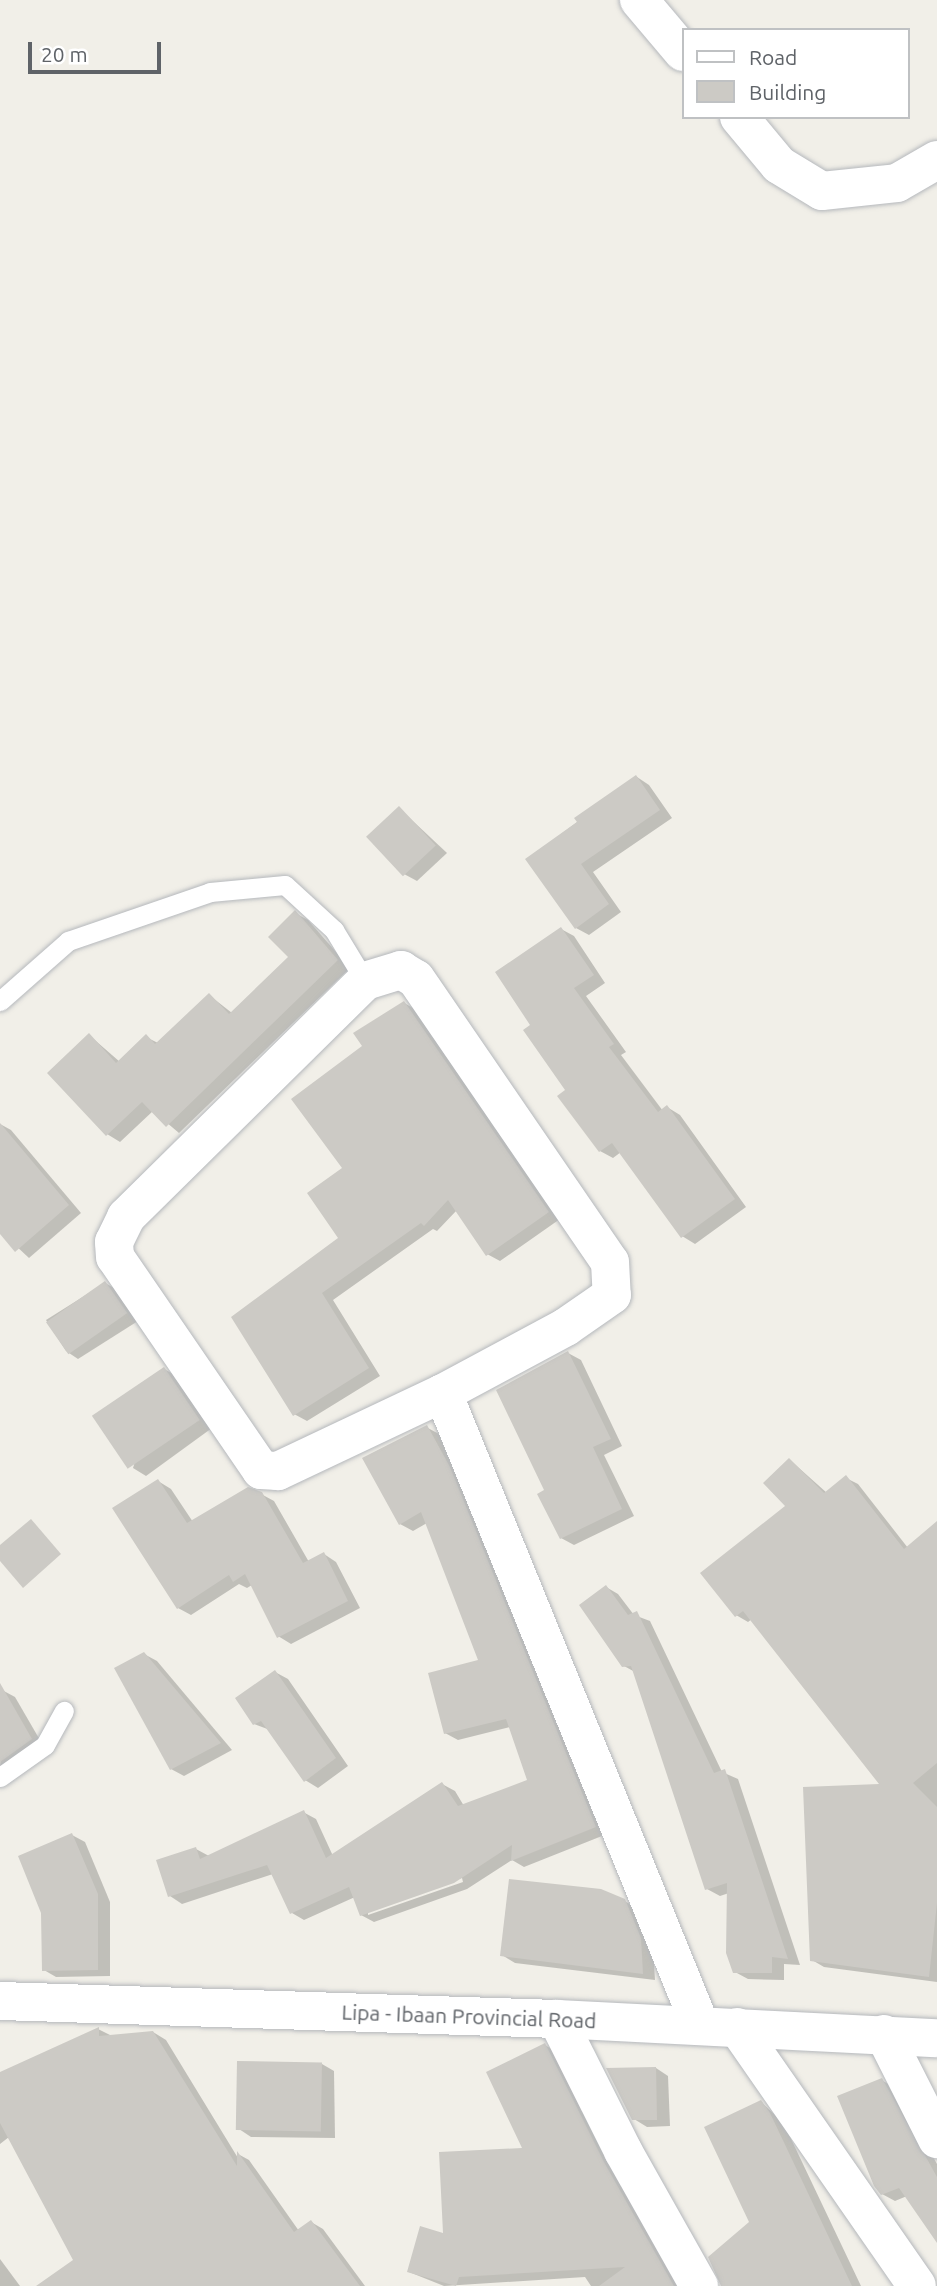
<!DOCTYPE html>
<html>
<head>
<meta charset="utf-8">
<style>
	body { margin:0 }
	#map { position:relative; width:937px; height:2286px; overflow:hidden; background:#f1efe8; font-family:Ubuntu,sans-serif }
	div>[style] { position:absolute }
	.shadow>* { inset:0; background:#0003 }
	.building>* { inset:0; background:#cccac5; transform-origin:0 0 }
	.roads { filter:drop-shadow(0 0 2px #b5b8bc) drop-shadow(0 0 2px #b5b8bc) }
	.service>* { height:19px; margin:-9.5px; padding:0 9.5px; transform-origin:9.5px; border-radius:9.5px; background:#fff }
	.minor>* { height:38px; margin:-19px; padding:0 19px; transform-origin:19px; border-radius:19px; background:#fff }
	.secondary>* { height:38px; margin:-19px; padding:0 19px; transform-origin:19px; border-radius:19px; background:#fff }
	span { translate:-50% -50%; white-space:nowrap; text-align:center; line-height:1.15; -webkit-text-stroke:7px #fff; paint-order:stroke }
	.street-label { font-size:21px; color:#5f6368 }
	.legend { position:absolute; left:682px; top:28px; width:228px; height:91px; box-sizing:border-box; background:#fff; border:2px solid #bfc1c3; margin:0; padding:9px 12px; list-style:none; font-size:21px; color:#5f6368 }
	.legend li { display:flex; align-items:center; gap:14px; height:35px }
	.legend b { width:35px; border:2px solid #bfc1c3 }
	.scale { position:absolute; left:28px; top:42px; width:133px; height:32px; box-sizing:border-box; border:4px solid #5f6368; border-top:0; padding-left:9px; font-size:21px; line-height:24px; white-space:nowrap; color:#5f6368; -webkit-text-stroke:5px #fff; paint-order:stroke }
</style>
</head>
<body>
<div id="map">
	<div class="shadow">
		<i style="clip-path:polygon(637px 777px,649px 785px,672px 818px,593px 872px,621px 912px,589px 935px,576px 928px,528px 859px)"></i>
		<i style="clip-path:polygon(399px 808px,447px 853px,417px 881px,404px 874px)"></i>
		<i style="clip-path:polygon(295px 913px,308px 920px,350px 968px,179px 1133px,153px 1111px,120px 1142px,107px 1134px,89px 1035px,120px 1062px,146px 1037px,158px 1043px,209px 995px,232px 1013px,290px 957px)"></i>
		<i style="clip-path:polygon(561px 929px,574px 936px,605px 983px,586px 996px,626px 1052px,621px 1055px,663px 1111px,667px 1107px,680px 1115px,746px 1207px,695px 1244px,682px 1236px,621px 1152px,613px 1158px,600px 1151px,532px 1026px)"></i>
		<i style="clip-path:polygon(404px 1003px,417px 1010px,560px 1219px,500px 1261px,487px 1254px,457px 1210px,437px 1231px,433px 1229px,333px 1300px,380px 1376px,307px 1421px,294px 1414px,233px 1318px,340px 1239px,345px 1168px,365px 1046px)"></i>
		<i style="clip-path:polygon(0 1124px,11px 1130px,81px 1213px,29px 1258px,0 1231px)"></i>
		<i style="clip-path:polygon(105px 1283px,118px 1290px,138px 1321px,78px 1359px,66px 1351px,46px 1320px)"></i>
		<i style="clip-path:polygon(568px 1353px,581px 1360px,622px 1446px,604px 1455px,634px 1516px,574px 1545px,561px 1538px,546px 1491px)"></i>
		<i style="clip-path:polygon(164px 1369px,177px 1376px,212px 1428px,146px 1476px,133px 1468px)"></i>
		<i style="clip-path:polygon(evenodd,426px 1427px,439px 1434px,607px 1834px,524px 1867px,512px 1860px,467px 1889px,374px 1922px,361px 1915px,355px 1897px,304px 1920px,292px 1913px,273px 1874px,182px 1904px,170px 1896px,196px 1849px,209px 1856px,303px 1812px,316px 1819px,333px 1856px,442px 1784px,455px 1791px,464px 1806px,529px 1781px,510px 1727px,458px 1740px,445px 1733px,481px 1661px,427px 1523px,413px 1531px,400px 1524px,426px 1427px,462px 1878px,463px 1882px,368px 1915px,368px 1911px,462px 1878px)"></i>
		<i style="clip-path:polygon(790px 1460px,827px 1493px,846px 1478px,858px 1484px,908px 1548px,937px 1523px,937px 1982px,824px 1967px,812px 1960px,883px 1786px,752px 1619px,748px 1622px,736px 1615px,787px 1506px)"></i>
		<i style="clip-path:polygon(158px 1481px,171px 1489px,193px 1522px,261px 1494px,274px 1501px,309px 1562px,324px 1554px,336px 1562px,360px 1608px,291px 1644px,278px 1636px,252px 1585px,247px 1588px,239px 1584px,191px 1615px,178px 1608px)"></i>
		<i style="clip-path:polygon(606px 1587px,618px 1594px,634px 1615px,650px 1621px,722px 1772px,738px 1779px,800px 1965px,784px 1964px,784px 1980px,748px 1979px,735px 1972px,729px 1893px,720px 1896px,707px 1889px,635px 1672px,624px 1666px)"></i>
		<i style="clip-path:polygon(144px 1654px,157px 1661px,232px 1750px,184px 1776px,171px 1769px)"></i>
		<i style="clip-path:polygon(275px 1672px,288px 1679px,348px 1766px,318px 1788px,305px 1780px,270px 1730px,254px 1724px)"></i>
		<i style="clip-path:polygon(2px 1690px,15px 1697px,44px 1747px,0 1776px)"></i>
		<i style="clip-path:polygon(72px 1835px,85px 1842px,110px 1902px,110px 1976px,56px 1977px,44px 1970px)"></i>
		<i style="clip-path:polygon(624px 1901px,638px 1908px,653px 1947px,655px 1980px,515px 1963px,502px 1955px)"></i>
		<i style="clip-path:polygon(98px 2029px,112px 2036px,153px 2032px,166px 2040px,238px 2158px,238px 2154px,249px 2160px,299px 2231px,311px 2222px,323px 2229px,365px 2286px,76px 2286px,75px 2261px,9px 2137px,0 2144px,0 2075px)"></i>
		<i style="clip-path:polygon(545px 2045px,558px 2053px,683px 2286px,591px 2286px,585px 2277px,444px 2286px,409px 2272px,525px 2149px)"></i>
		<i style="clip-path:polygon(322px 2064px,334px 2071px,335px 2138px,251px 2137px,239px 2129px)"></i>
		<i style="clip-path:polygon(656px 2068px,668px 2076px,670px 2126px,647px 2127px,634px 2119px)"></i>
		<i style="clip-path:polygon(881px 2080px,894px 2087px,937px 2164px,937px 2240px,907px 2196px,895px 2201px,882px 2194px)"></i>
		<i style="clip-path:polygon(761px 2102px,783px 2122px,861px 2286px,722px 2286px,752px 2222px)"></i>
		<i style="clip-path:polygon(0 2259px,20px 2286px,0 2286px)"></i>
	</div>
	<div class="building">
		<i style="clip-path:polygon(636px 775px,660px 810px,581px 864px,609px 904px,575px 929px,525px 859px,577px 822px,574px 818px)"></i>
		<i style="left:399px;top:806px;width:54px;height:45px;rotate:47deg"></i>
		<i style="clip-path:polygon(295px 910px,338px 960px,166px 1127px,142px 1102px,106px 1136px,47px 1073px,89px 1033px,116px 1063px,146px 1034px,155px 1044px,209px 993px,229px 1014px,288px 957px,268px 937px)"></i>
		<i style="clip-path:polygon(561px 927px,594px 975px,574px 988px,614px 1044px,609px 1047px,658px 1112px,667px 1105px,735px 1199px,681px 1238px,612px 1143px,599px 1152px,557px 1096px,565px 1090px,523px 1030px,530px 1025px,495px 972px)"></i>
		<i style="clip-path:polygon(404px 1001px,549px 1212px,486px 1256px,448px 1200px,424px 1226px,421px 1223px,322px 1293px,369px 1368px,293px 1416px,231px 1317px,338px 1238px,307px 1193px,342px 1168px,291px 1099px,362px 1046px,353px 1033px)"></i>
		<i style="clip-path:polygon(0 1123px,69px 1205px,15px 1252px,0 1234px)"></i>
		<i style="left:105px;top:1281px;width:39px;height:72px;rotate:55deg"></i>
		<i style="clip-path:polygon(568px 1351px,611px 1439px,593px 1447px,622px 1509px,560px 1539px,537px 1494px,544px 1490px,496px 1390px)"></i>
		<i style="left:164px;top:1367px;width:64px;height:87px;rotate:56deg"></i>
		<i style="clip-path:polygon(427px 1425px,450px 1467px,596px 1827px,511px 1861px,512px 1845px,454px 1883px,360px 1916px,349px 1887px,290px 1914px,267px 1865px,168px 1897px,156px 1860px,196px 1847px,200px 1859px,304px 1810px,326px 1858px,442px 1782px,458px 1806px,527px 1780px,506px 1719px,444px 1734px,428px 1673px,478px 1660px,421px 1512px,399px 1525px,362px 1458px)"></i>
		<i style="clip-path:polygon(789px 1458px,824px 1493px,846px 1475px,904px 1549px,937px 1521px,937px 1763px,913px 1783px,937px 1807px,937px 1903px,929px 1977px,810px 1961px,803px 1787px,879px 1784px,743px 1611px,735px 1617px,700px 1573px,785px 1506px,763px 1483px)"></i>
		<i style="clip-path:polygon(158px 1479px,187px 1523px,248px 1487px,262px 1492px,303px 1563px,324px 1552px,348px 1601px,277px 1638px,245px 1574px,233px 1582px,229px 1575px,177px 1609px,112px 1508px)"></i>
		<i style="clip-path:polygon(31px 1519px,61px 1554px,23px 1588px,0 1561px,0 1545px)"></i>
		<i style="clip-path:polygon(606px 1585px,628px 1615px,637px 1611px,714px 1773px,725px 1769px,788px 1959px,772px 1957px,772px 1973px,733px 1973px,726px 1953px,727px 1883px,705px 1890px,631px 1666px,622px 1667px,579px 1605px)"></i>
		<i style="clip-path:polygon(144px 1652px,221px 1743px,170px 1770px,114px 1668px)"></i>
		<i style="clip-path:polygon(275px 1670px,336px 1758px,304px 1782px,261px 1721px,253px 1725px,235px 1698px)"></i>
		<i style="clip-path:polygon(0 1683px,32px 1739px,0 1762px)"></i>
		<i style="clip-path:polygon(72px 1833px,98px 1894px,98px 1970px,42px 1971px,41px 1913px,18px 1856px)"></i>
		<i style="clip-path:polygon(509px 1879px,601px 1889px,625px 1899px,641px 1938px,643px 1974px,500px 1956px)"></i>
		<i style="clip-path:polygon(99px 2027px,99px 2036px,153px 2031px,237px 2166px,237px 2151px,294px 2232px,311px 2220px,360px 2286px,36px 2286px,73px 2260px,0 2123px,0 2072px)"></i>
		<i style="clip-path:polygon(545px 2043px,604px 2162px,674px 2286px,599px 2286px,625px 2267px,459px 2277px,456px 2286px,407px 2272px,420px 2226px,443px 2233px,439px 2152px,522px 2148px,486px 2072px)"></i>
		<i style="left:237px;top:2061px;width:85px;height:69px;rotate:1deg"></i>
		<i style="clip-path:polygon(656px 2067px,657px 2120px,632px 2120px,606px 2068px)"></i>
		<i style="clip-path:polygon(882px 2078px,937px 2177px,937px 2243px,899px 2188px,881px 2195px,874px 2186px,837px 2096px)"></i>
		<i style="clip-path:polygon(761px 2100px,770px 2113px,852px 2286px,721px 2286px,708px 2257px,749px 2222px,704px 2127px)"></i>
	</div>
	<div class="roads">
		<div class="service">
			<i style="left:0;top:1001px;width:91px;rotate:-41.4deg"></i>
			<i style="left:68px;top:941px;width:150px;rotate:-19deg"></i>
			<i style="left:210px;top:892px;width:75px;rotate:-5.3deg"></i>
			<i style="left:285px;top:885px;width:67px;rotate:42.6deg"></i>
			<i style="left:334px;top:930px;width:60px;rotate:58.7deg"></i>
			<i style="left:0;top:1777px;width:55px;rotate:-35.4deg"></i>
			<i style="left:45px;top:1745px;width:39px;rotate:-61deg"></i>
		</div>
		<div class="minor">
			<i style="left:639px;top:0;width:68px;rotate:49.8deg"></i>
			<i style="left:739px;top:117px;width:62px;rotate:50.2deg"></i>
			<i style="left:779px;top:165px;width:50px;rotate:31.2deg"></i>
			<i style="left:822px;top:191px;width:75px;rotate:-6.1deg"></i>
			<i style="left:897px;top:183px;width:46px;rotate:-29.9deg"></i>
			<i style="left:401px;top:970px;width:17px;rotate:31deg"></i>
			<i style="left:416px;top:979px;width:343px;rotate:55.6deg"></i>
			<i style="left:610px;top:1262px;width:33px;rotate:87deg"></i>
			<i style="left:612px;top:1295px;width:56px;rotate:145.2deg"></i>
			<i style="left:566px;top:1327px;width:140px;rotate:151.8deg"></i>
			<i style="left:443px;top:1393px;width:183px;rotate:154.7deg"></i>
			<i style="left:278px;top:1471px;width:17px;rotate:-177deg"></i>
			<i style="left:261px;top:1470px;width:258px;rotate:-124.4deg"></i>
			<i style="left:115px;top:1257px;width:15px;rotate:-94deg"></i>
			<i style="left:114px;top:1242px;width:28px;rotate:-64deg"></i>
			<i style="left:126px;top:1217px;width:336px;rotate:-44.6deg"></i>
			<i style="left:365px;top:981px;width:38px;rotate:-17deg"></i>
			<i style="left:443px;top:1393px;width:682px;rotate:67.87deg"></i>
			<i style="left:557px;top:2019px;width:148px;rotate:63.4deg"></i>
			<i style="left:623px;top:2151px;width:155px;rotate:60.6deg"></i>
			<i style="left:737px;top:2027px;width:315px;rotate:55.2deg"></i>
			<i style="left:884px;top:2034px;width:118px;rotate:63.2deg"></i>
		</div>
		<div class="secondary">
			<i style="left:0;top:2001px;width:557px;rotate:1.85deg"></i>
			<i style="left:557px;top:2019px;width:380px;rotate:2.9deg"></i>
		</div>
	</div>
	<div class="street-label">
		<span style="left:469px;top:2016px;rotate:2deg">Lipa - Ibaan Provincial Road</span>
	</div>
	<ul class="legend">
	<li><b style="height:9px;background:#fff"></b>Road</li>
	<li><b style="height:19px;background:#cccac5"></b>Building</li>
	</ul>
	<div class="scale">20 m</div>
</div>
</body>
</html>
